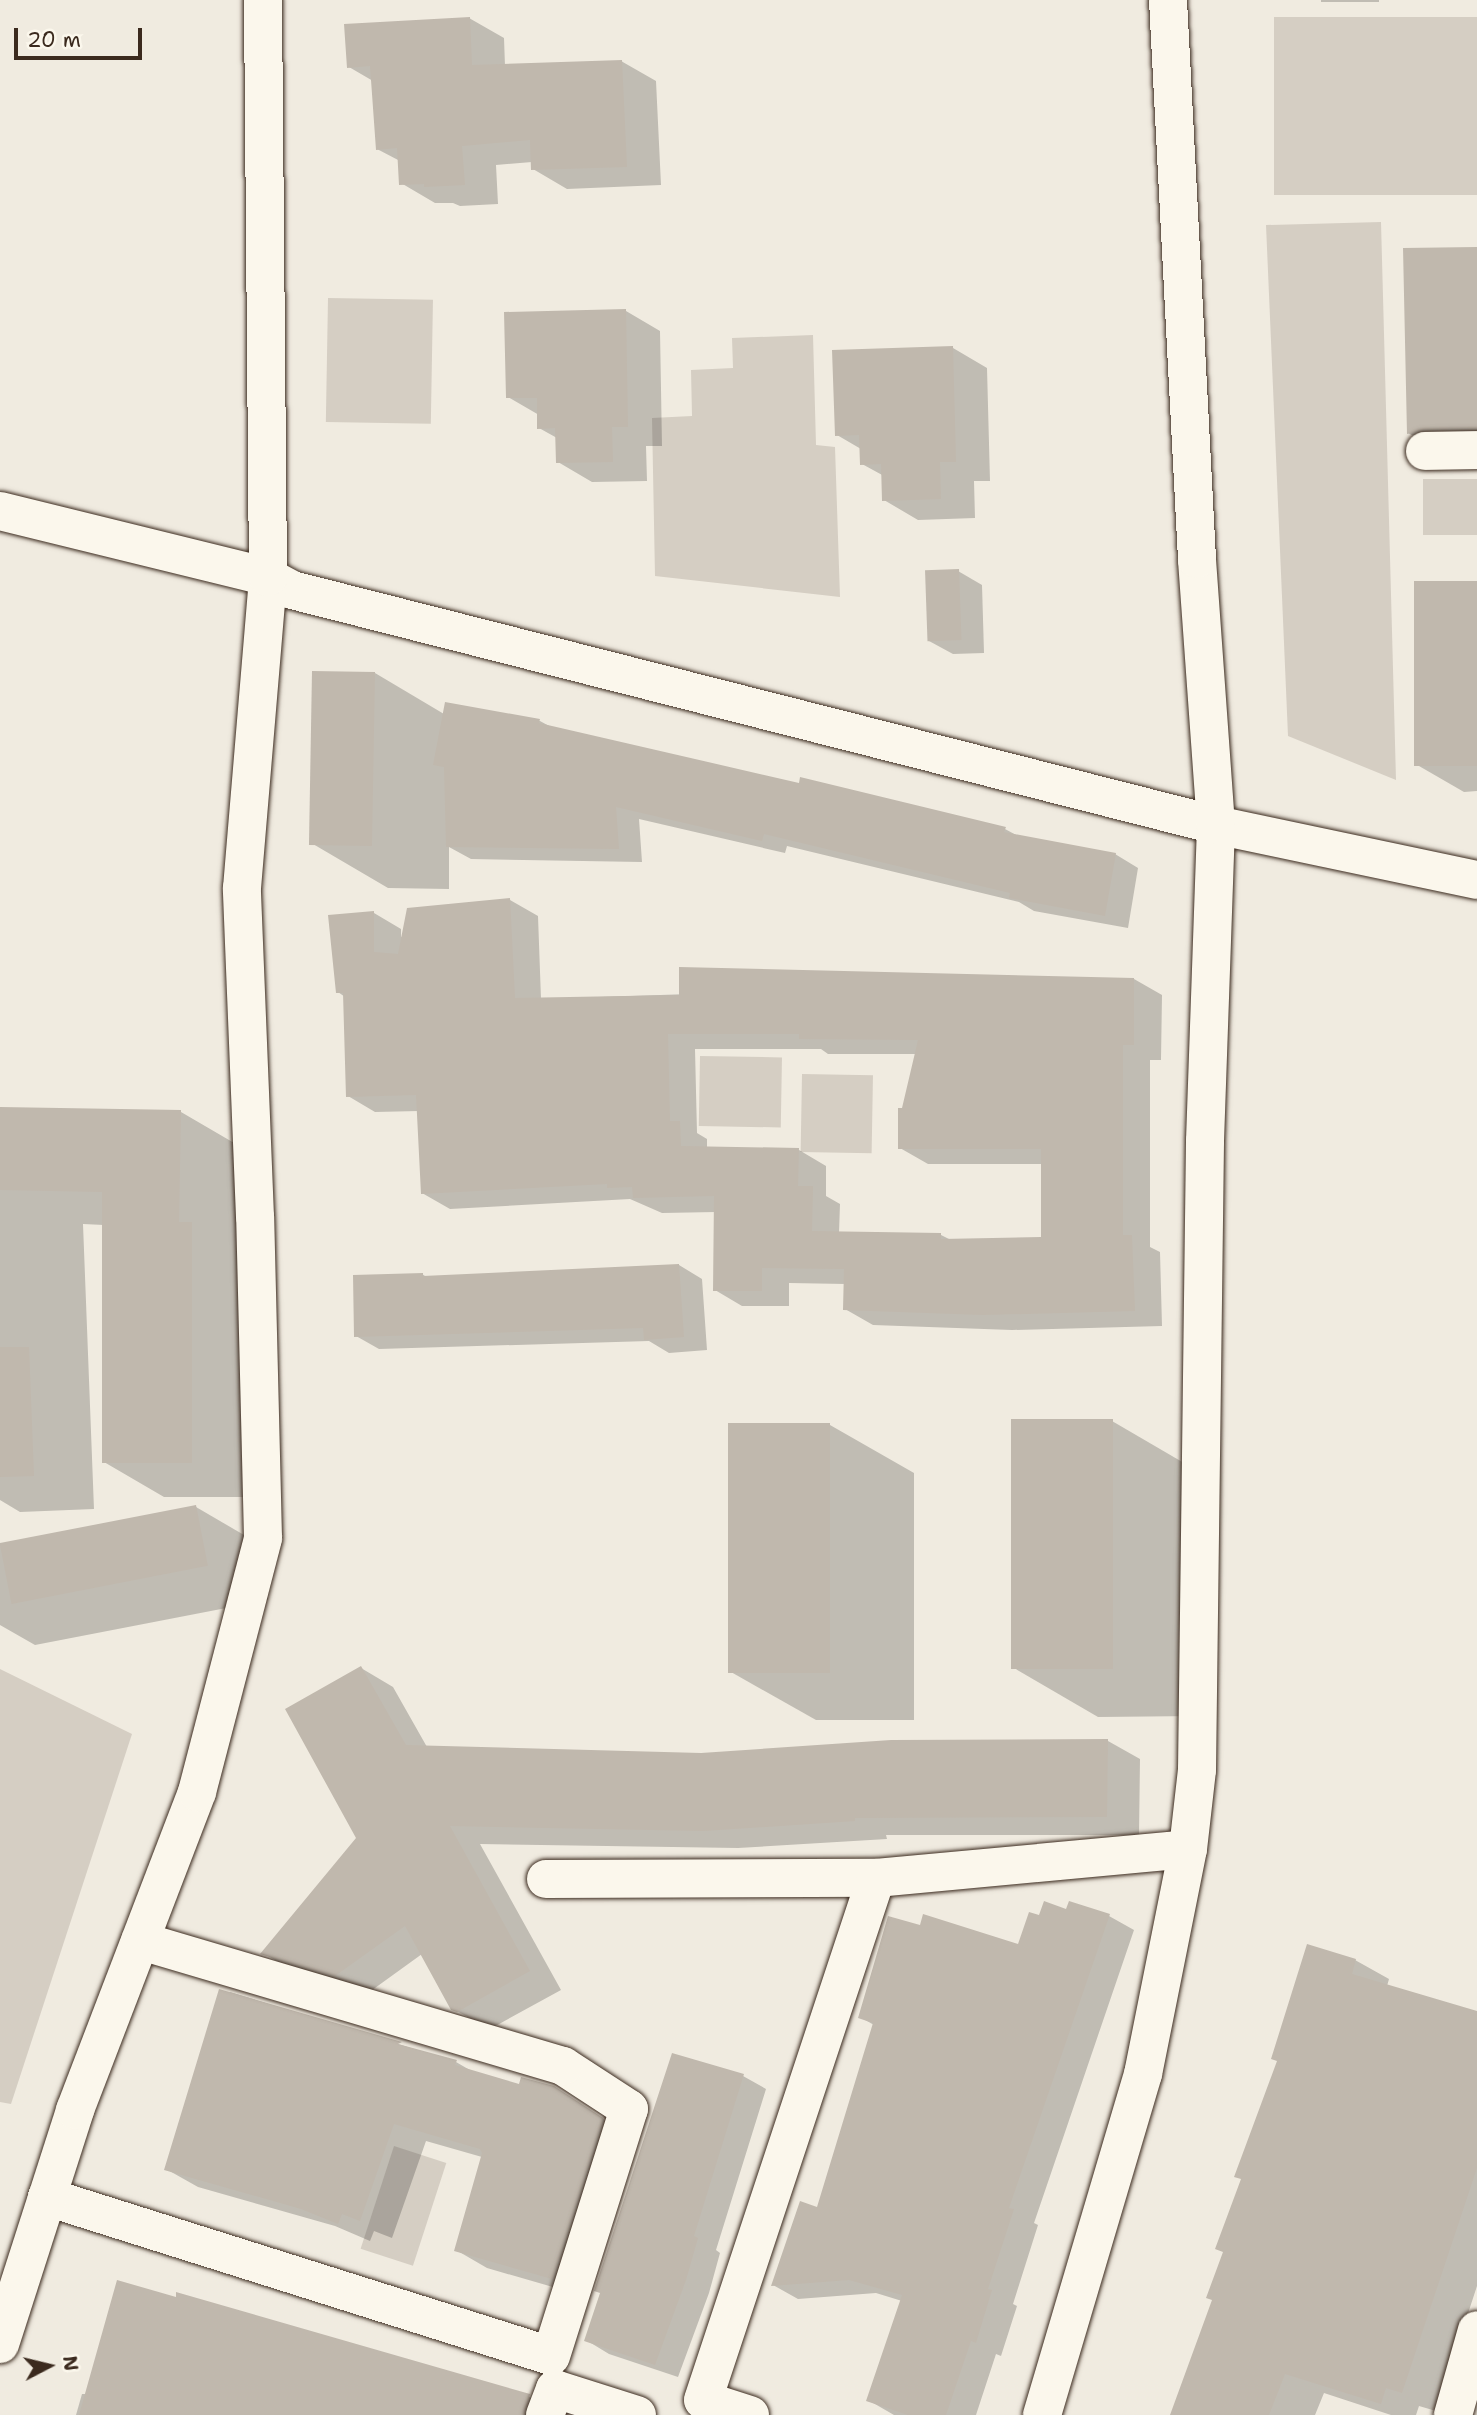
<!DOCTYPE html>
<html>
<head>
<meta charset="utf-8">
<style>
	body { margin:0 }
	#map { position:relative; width:1477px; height:2415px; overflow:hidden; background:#f0ebe0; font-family:"Shantell Sans",sans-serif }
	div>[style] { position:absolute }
	.green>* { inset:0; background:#d5cec3; transform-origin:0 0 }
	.shadow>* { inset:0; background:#0003; transform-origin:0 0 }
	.building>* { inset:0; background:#c0b8ad; transform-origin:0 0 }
	.roads { filter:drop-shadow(0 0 2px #3b2a1e) drop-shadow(0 0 2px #3b2a1e) }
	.minor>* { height:38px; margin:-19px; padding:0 19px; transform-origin:19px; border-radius:19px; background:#fbf7ec }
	span { translate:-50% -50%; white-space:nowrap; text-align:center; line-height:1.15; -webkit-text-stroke:5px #fbf7ec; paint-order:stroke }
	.north { position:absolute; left:14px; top:2331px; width:70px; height:70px; -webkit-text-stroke:5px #fbf7ec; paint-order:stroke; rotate:83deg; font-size:19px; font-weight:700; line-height:28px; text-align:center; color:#3b2a1e }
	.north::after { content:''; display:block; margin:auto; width:24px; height:32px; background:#3b2a1e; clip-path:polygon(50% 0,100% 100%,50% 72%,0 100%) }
	.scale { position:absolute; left:14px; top:28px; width:128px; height:32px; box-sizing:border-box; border:4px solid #3b2a1e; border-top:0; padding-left:9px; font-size:21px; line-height:24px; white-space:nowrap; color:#3b2a1e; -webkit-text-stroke:5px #fbf7ec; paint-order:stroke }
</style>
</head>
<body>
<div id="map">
	<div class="green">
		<i style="left:1477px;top:17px;width:178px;height:203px;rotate:90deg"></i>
		<i style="clip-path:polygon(1381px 222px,1396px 780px,1288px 736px,1266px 225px)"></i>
		<i style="left:328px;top:298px;width:105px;height:124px;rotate:1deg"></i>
		<i style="clip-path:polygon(813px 335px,816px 445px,835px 447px,840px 597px,655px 576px,652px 418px,692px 416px,691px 370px,733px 368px,732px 338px)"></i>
		<i style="left:1477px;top:479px;width:56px;height:54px;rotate:90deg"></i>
		<i style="left:700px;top:1056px;width:82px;height:70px;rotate:1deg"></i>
		<i style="left:802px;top:1074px;width:71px;height:78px;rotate:1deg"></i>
		<i style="clip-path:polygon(0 1669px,132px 1734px,11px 2104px,0 2102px)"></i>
		<i style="left:394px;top:2146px;width:55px;height:108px;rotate:18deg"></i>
	</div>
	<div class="shadow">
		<i style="left:1321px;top:0;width:58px;height:2px"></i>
		<i style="clip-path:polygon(469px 18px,504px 38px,505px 66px,621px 61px,656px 81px,661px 185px,567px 189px,533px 169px,532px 162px,496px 165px,498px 204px,460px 206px,453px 203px,435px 203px,401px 183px,400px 161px,377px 149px,373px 81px,349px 67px)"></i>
		<i style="clip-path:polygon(1477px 249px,1477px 454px,1453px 458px,1408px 433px)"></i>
		<i style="clip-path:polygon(626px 311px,660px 331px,662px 446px,646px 446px,647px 481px,592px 482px,558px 462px,557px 438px,539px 428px,539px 415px,508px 397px)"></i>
		<i style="clip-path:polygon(953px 348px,987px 368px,990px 481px,974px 481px,975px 518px,918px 520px,884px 500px,884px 476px,862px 464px,861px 449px,837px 435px)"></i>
		<i style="clip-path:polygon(958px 571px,982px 585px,984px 653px,953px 654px,929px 641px)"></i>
		<i style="clip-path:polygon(1477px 583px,1477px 791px,1464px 792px,1419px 766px)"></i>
		<i style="clip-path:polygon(375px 673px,444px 714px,540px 721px,551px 727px,800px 785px,1005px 829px,1018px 836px,1115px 854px,1138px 868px,1128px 928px,1034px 911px,1019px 902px,787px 846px,785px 853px,639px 819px,642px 862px,471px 859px,449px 847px,449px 889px,388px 888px,313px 844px)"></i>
		<i style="clip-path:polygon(evenodd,510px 900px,538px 916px,541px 999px,1134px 979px,1162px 995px,1161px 1060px,1150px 1060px,1150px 1247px,1160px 1252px,1162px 1326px,1012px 1330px,873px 1325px,845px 1309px,846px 1284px,789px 1283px,789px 1306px,742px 1306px,715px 1290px,716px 1212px,662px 1213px,630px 1199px,450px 1209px,422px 1193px,419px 1111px,375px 1112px,348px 1096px,345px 997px,338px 992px,374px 913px,401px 929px,401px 937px,510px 900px,695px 1049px,821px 1049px,828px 1054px,916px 1054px,904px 1110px,900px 1148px,928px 1164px,1043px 1164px,1042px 1238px,951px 1240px,941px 1235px,839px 1233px,840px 1204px,826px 1196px,826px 1166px,799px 1150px,707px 1148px,707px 1139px,697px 1133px,695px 1049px)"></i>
		<i style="clip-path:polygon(0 1109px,181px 1112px,241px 1147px,251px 1497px,164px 1497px,104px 1462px,104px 1225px,83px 1224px,94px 1509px,20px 1512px,0 1500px)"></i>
		<i style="clip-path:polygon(679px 1265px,702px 1279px,707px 1350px,669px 1353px,649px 1341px,379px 1349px,356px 1336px,422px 1274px,428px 1278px)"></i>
		<i style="clip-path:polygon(1112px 1421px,1196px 1470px,1197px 1716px,1098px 1717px,1014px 1668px)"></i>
		<i style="clip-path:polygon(830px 1425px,914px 1473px,914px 1720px,816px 1720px,731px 1672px)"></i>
		<i style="clip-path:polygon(196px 1507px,256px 1542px,268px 1600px,35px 1645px,0 1625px,0 1545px)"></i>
		<i style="clip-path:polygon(361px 1668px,393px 1687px,427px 1747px,701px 1754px,1108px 1741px,1140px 1759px,1139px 1835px,886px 1835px,887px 1839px,738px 1848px,480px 1844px,561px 1990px,490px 2029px,453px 2009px,422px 1954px,368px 1993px,294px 1971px,263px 1953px,358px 1838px)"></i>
		<i style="clip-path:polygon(1067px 1911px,1109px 1916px,1134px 1930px,1034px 2223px,1038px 2225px,1013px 2304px,1017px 2306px,1001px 2356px,996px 2354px,976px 2415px,894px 2415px,868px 2400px,902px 2301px,876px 2293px,798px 2299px,773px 2285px,819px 2209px,874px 2025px,860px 2017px,921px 1927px,1019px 1946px,1040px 1917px)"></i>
		<i style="clip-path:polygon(1355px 1960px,1389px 1979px,1387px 1986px,1477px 2013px,1477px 2286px,1436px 2411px,1419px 2406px,1416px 2415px,1391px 2415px,1324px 2393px,1315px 2415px,1172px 2415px)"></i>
		<i style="clip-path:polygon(230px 1992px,456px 2062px,475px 2073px,520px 2086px,553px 2088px,634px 2138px,584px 2296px,487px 2268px,456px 2250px,482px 2157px,426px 2141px,392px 2238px,374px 2231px,370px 2241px,335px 2226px,198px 2187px,166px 2169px)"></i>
		<i style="clip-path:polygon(743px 2076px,766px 2089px,716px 2250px,720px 2253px,709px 2293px,678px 2377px,609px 2354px,586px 2340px)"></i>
		<i style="clip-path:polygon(523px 2393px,548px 2408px,548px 2415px,76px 2415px,82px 2394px)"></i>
	</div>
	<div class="building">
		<i style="clip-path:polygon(470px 17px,472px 65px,622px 60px,627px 167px,531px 170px,530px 140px,462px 146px,465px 185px,424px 187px,424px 184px,399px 185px,397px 148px,376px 150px,370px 66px,347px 68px,344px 24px)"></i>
		<i style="clip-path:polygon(1477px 247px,1477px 428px,1425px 429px,1407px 434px,1403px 248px)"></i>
		<i style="clip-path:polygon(626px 309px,628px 427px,612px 427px,613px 462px,556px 463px,555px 428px,537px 429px,537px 398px,506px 398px,504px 312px)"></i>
		<i style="clip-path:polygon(953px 346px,956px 462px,940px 462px,941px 499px,882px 501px,881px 464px,860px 465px,859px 435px,835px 436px,832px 350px)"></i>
		<i style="left:959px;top:569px;width:71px;height:34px;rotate:88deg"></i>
		<i style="left:1477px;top:581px;width:185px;height:63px;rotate:90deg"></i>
		<i style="left:312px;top:671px;width:63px;height:174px;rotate:1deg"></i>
		<i style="clip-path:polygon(445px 702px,540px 719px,539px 723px,799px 783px,800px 777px,1006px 827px,1004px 832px,1116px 853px,1105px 916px,1009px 898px,1010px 893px,764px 834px,762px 841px,616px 807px,619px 849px,446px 847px,444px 767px,433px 765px)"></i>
		<i style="clip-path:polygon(evenodd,510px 898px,515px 998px,679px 995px,679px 967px,1134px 978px,1134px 1045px,1123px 1045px,1123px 1235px,1132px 1235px,1135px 1311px,983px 1315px,843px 1310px,844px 1269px,762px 1268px,762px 1291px,713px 1291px,714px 1196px,633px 1198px,632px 1187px,607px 1188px,607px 1184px,421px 1194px,416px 1095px,346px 1097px,343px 993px,336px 993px,328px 915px,374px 911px,374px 952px,398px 954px,407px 908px,510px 898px,668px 1034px,799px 1034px,799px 1039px,918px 1040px,902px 1108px,898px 1108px,898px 1149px,1041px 1149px,1041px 1237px,941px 1239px,941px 1233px,812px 1231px,813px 1186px,798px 1186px,799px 1148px,681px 1146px,680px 1121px,670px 1121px,668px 1034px)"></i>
		<i style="clip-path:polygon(0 1107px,181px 1110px,179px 1222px,192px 1222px,192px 1463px,102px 1463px,102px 1192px,0 1190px)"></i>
		<i style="clip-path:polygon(679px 1264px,684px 1337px,644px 1340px,643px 1328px,354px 1337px,353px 1275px,423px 1273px,423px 1276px)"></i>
		<i style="clip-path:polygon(0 1347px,29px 1347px,34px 1476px,0 1477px)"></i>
		<i style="left:1113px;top:1419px;width:250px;height:102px;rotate:90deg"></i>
		<i style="left:728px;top:1423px;width:102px;height:250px"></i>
		<i style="left:196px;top:1505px;width:62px;height:200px;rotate:79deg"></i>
		<i style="clip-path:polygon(361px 1666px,406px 1745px,701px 1753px,891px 1740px,1108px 1739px,1107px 1817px,855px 1818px,855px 1821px,704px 1831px,450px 1826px,530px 1971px,457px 2012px,451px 2010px,405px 1926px,335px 1976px,260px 1954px,356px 1838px,285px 1709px)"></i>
		<i style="clip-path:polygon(1044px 1901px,1066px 1909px,1069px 1901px,1110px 1914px,1009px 2208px,1014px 2209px,988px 2289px,992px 2290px,976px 2343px,971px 2341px,946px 2415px,908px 2415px,866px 2401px,902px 2295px,849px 2280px,771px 2286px,800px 2201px,817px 2207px,873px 2023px,858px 2018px,888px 1916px,920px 1925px,923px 1914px,1018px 1944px,1029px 1912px,1039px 1915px)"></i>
		<i style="clip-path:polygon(1307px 1944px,1356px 1959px,1352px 1974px,1477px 2011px,1477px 2168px,1402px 2393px,1386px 2388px,1381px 2404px,1285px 2374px,1269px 2415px,1170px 2415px,1212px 2300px,1206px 2298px,1223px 2252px,1215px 2249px,1241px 2179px,1234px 2177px,1277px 2061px,1271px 2059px)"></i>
		<i style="clip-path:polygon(219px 1989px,402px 2042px,398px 2044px,457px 2060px,455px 2065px,519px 2084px,521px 2077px,554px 2086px,603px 2118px,552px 2279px,454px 2251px,482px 2153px,480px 2149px,394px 2124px,360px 2221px,342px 2214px,338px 2224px,301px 2209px,164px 2170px)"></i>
		<i style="clip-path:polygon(672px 2053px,744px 2074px,694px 2236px,698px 2238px,686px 2280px,655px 2365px,584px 2341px,600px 2293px,594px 2291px)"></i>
		<i style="clip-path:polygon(117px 2280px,176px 2297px,176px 2292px,530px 2394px,524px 2415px,79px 2415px)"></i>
	</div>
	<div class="roads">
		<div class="minor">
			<i style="left:1425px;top:451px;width:52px;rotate:-1.1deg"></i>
			<i style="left:0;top:511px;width:276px;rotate:13.8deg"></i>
			<i style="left:268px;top:577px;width:27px;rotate:28deg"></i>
			<i style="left:292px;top:590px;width:953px;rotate:14.27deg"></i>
			<i style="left:1216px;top:825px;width:267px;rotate:11.9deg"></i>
			<i style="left:546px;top:1879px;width:330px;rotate:-0.2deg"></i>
			<i style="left:876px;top:1878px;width:313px;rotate:-5.3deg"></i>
			<i style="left:47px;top:2197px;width:528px;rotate:17.51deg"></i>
			<i style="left:551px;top:2356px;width:259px;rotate:-72.5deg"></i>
			<i style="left:629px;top:2109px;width:79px;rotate:-146.9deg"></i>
			<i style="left:563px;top:2066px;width:441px;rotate:-163.5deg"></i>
			<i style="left:0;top:2344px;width:246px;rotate:-72.2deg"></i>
			<i style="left:75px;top:2110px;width:341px;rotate:-69deg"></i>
			<i style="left:197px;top:1792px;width:262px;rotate:-75.4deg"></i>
			<i style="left:263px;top:1538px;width:321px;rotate:-91.4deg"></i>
			<i style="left:255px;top:1217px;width:329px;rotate:-92.3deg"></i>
			<i style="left:242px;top:888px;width:312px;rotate:-85.2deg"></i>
			<i style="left:268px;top:577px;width:577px;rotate:-90.5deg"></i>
			<i style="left:545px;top:2415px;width:28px;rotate:-69deg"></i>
			<i style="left:555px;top:2389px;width:86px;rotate:17.6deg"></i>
			<i style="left:750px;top:2415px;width:49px;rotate:-162.3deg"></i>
			<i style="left:703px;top:2400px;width:550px;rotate:-71.66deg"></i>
			<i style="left:1042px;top:2415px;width:356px;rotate:-73.5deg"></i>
			<i style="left:1143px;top:2074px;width:229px;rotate:-78.7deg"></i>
			<i style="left:1188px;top:1849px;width:80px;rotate:-83.5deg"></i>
			<i style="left:1197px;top:1770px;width:629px;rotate:-89.27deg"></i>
			<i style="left:1205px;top:1141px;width:316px;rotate:-88deg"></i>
			<i style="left:1216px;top:825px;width:267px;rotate:-94.1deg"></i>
			<i style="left:1197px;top:559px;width:560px;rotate:-92.97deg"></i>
			<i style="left:1453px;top:2415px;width:88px;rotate:-74.2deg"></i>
		</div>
	</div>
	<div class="north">N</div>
	<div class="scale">20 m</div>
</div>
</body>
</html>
